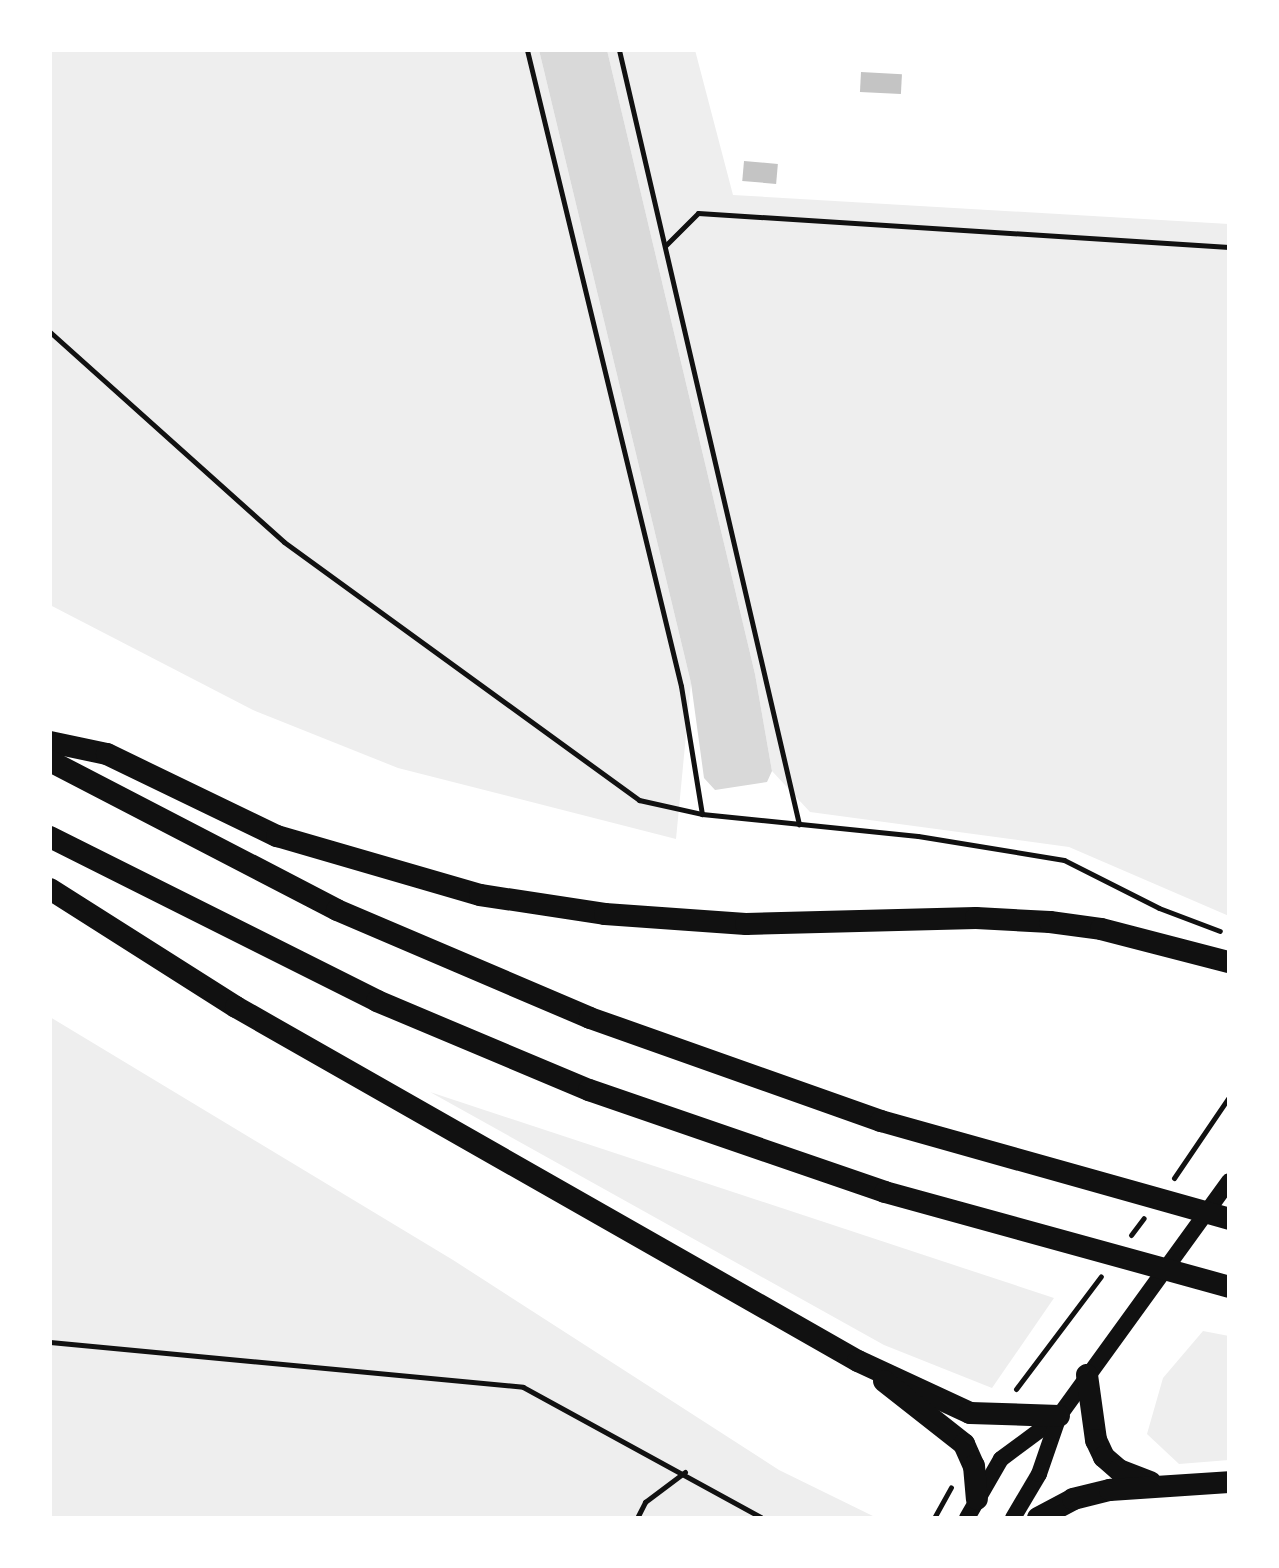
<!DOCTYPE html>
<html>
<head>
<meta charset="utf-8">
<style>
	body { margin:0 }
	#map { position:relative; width:1279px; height:1568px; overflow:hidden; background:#fff; font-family:"Source Sans 3",sans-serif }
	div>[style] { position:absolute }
	.green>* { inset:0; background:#eee }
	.water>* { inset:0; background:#d9d9d9 }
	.building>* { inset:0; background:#c4c4c4; transform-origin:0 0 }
	.path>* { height:5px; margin:-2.5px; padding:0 2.5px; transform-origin:2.5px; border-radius:2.5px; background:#111 }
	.secondary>* { height:16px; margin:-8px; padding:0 8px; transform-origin:8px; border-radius:8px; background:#111 }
	.motorway>* { height:22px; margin:-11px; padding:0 11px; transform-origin:11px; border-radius:11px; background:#111 }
	span { translate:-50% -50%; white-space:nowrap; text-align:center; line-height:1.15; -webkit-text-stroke:8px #fff; paint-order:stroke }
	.frame { position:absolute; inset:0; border:52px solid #fff; pointer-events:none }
</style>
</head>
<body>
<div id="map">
	<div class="green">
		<i style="clip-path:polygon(50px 50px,539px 50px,691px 683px,676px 839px,398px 768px,253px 710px,50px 605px)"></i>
		<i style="clip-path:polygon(607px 50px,695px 50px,733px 195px,1229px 224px,1229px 916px,1069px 847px,810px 812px,772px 771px,755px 674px)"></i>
		<i style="clip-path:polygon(50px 1017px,453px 1260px,779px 1470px,877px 1518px,50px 1518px)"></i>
		<i style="clip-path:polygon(430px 1092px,1054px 1298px,992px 1388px,884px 1345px)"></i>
		<i style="clip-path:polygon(1203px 1331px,1229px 1336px,1229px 1460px,1179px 1464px,1147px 1434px,1163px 1378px)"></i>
	</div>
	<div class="water">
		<i style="clip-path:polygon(539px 50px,607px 50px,755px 674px,772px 771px,767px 782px,715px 790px,704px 778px,691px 683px)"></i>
	</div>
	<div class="building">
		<i style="left:861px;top:72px;width:41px;height:20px;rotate:3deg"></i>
		<i style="left:744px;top:161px;width:34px;height:20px;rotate:5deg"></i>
	</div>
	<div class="path">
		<i style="left:527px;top:50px;width:654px;rotate:76.39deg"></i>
		<i style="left:681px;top:686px;width:130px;rotate:80.7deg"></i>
		<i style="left:619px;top:50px;width:795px;rotate:76.91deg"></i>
		<i style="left:666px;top:245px;width:45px;rotate:-45deg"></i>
		<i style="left:698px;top:213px;width:532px;rotate:3.66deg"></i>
		<i style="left:50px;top:332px;width:314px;rotate:41.9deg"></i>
		<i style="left:284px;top:542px;width:439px;rotate:36deg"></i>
		<i style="left:639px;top:800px;width:65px;rotate:12.5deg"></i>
		<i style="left:702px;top:814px;width:217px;rotate:5.8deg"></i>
		<i style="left:918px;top:836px;width:148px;rotate:9.3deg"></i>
		<i style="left:1064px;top:860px;width:106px;rotate:26.8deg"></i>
		<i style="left:1159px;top:908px;width:65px;rotate:20.7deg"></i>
		<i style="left:1174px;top:1178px;width:98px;rotate:-55.8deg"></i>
		<i style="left:1131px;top:1235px;width:21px;rotate:-53deg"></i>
		<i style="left:50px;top:1342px;width:475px;rotate:5.4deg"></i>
		<i style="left:523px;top:1387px;width:273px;rotate:28.7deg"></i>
		<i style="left:1016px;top:1389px;width:141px;rotate:-53deg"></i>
		<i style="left:637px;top:1518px;width:18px;rotate:-63deg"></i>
		<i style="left:645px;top:1502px;width:50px;rotate:-36.9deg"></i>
		<i style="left:934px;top:1518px;width:35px;rotate:-61deg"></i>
	</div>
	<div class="secondary">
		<i style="left:967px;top:1518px;width:68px;rotate:-60deg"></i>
		<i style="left:1001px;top:1459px;width:72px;rotate:-36.6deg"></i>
		<i style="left:1013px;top:1518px;width:51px;rotate:-59.4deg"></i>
		<i style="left:1039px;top:1474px;width:61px;rotate:-71deg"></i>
		<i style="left:1059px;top:1416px;width:290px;rotate:-54.1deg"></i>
	</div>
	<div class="motorway">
		<i style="left:50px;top:742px;width:58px;rotate:11.9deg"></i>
		<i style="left:107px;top:754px;width:189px;rotate:25.8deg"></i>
		<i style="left:277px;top:836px;width:211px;rotate:16.2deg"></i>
		<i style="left:480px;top:895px;width:126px;rotate:8.6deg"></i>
		<i style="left:605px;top:914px;width:141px;rotate:4.1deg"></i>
		<i style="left:746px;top:924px;width:230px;rotate:-1.5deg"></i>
		<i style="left:976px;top:918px;width:74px;rotate:3.1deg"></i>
		<i style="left:1050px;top:922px;width:51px;rotate:7.8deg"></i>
		<i style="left:1101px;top:929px;width:132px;rotate:14.5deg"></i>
		<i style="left:50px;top:761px;width:323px;rotate:27.4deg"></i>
		<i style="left:337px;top:910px;width:275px;rotate:23.1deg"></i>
		<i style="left:590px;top:1018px;width:309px;rotate:19.5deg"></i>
		<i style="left:881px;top:1121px;width:362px;rotate:15.7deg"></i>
		<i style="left:50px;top:837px;width:366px;rotate:26.6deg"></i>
		<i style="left:377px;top:1001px;width:230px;rotate:22.8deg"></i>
		<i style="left:589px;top:1090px;width:313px;rotate:19deg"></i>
		<i style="left:885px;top:1192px;width:357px;rotate:15.4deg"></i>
		<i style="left:50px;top:889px;width:220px;rotate:32.4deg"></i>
		<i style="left:236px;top:1007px;width:716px;rotate:29.65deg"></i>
		<i style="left:858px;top:1361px;width:123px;rotate:24.9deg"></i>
		<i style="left:970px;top:1413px;width:89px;rotate:1.9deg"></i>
		<i style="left:1087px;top:1375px;width:66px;rotate:82.1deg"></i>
		<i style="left:1096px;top:1440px;width:19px;rotate:65deg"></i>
		<i style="left:1104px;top:1457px;width:20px;rotate:41deg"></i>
		<i style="left:1119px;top:1470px;width:34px;rotate:21deg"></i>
		<i style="left:884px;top:1381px;width:102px;rotate:38.2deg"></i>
		<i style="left:964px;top:1444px;width:24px;rotate:66deg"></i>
		<i style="left:974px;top:1466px;width:33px;rotate:85deg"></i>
		<i style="left:1038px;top:1518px;width:40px;rotate:-28deg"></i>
		<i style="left:1073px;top:1499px;width:38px;rotate:-14deg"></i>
		<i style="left:1110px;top:1490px;width:119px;rotate:-3.8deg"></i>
	</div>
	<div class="frame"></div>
</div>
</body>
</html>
